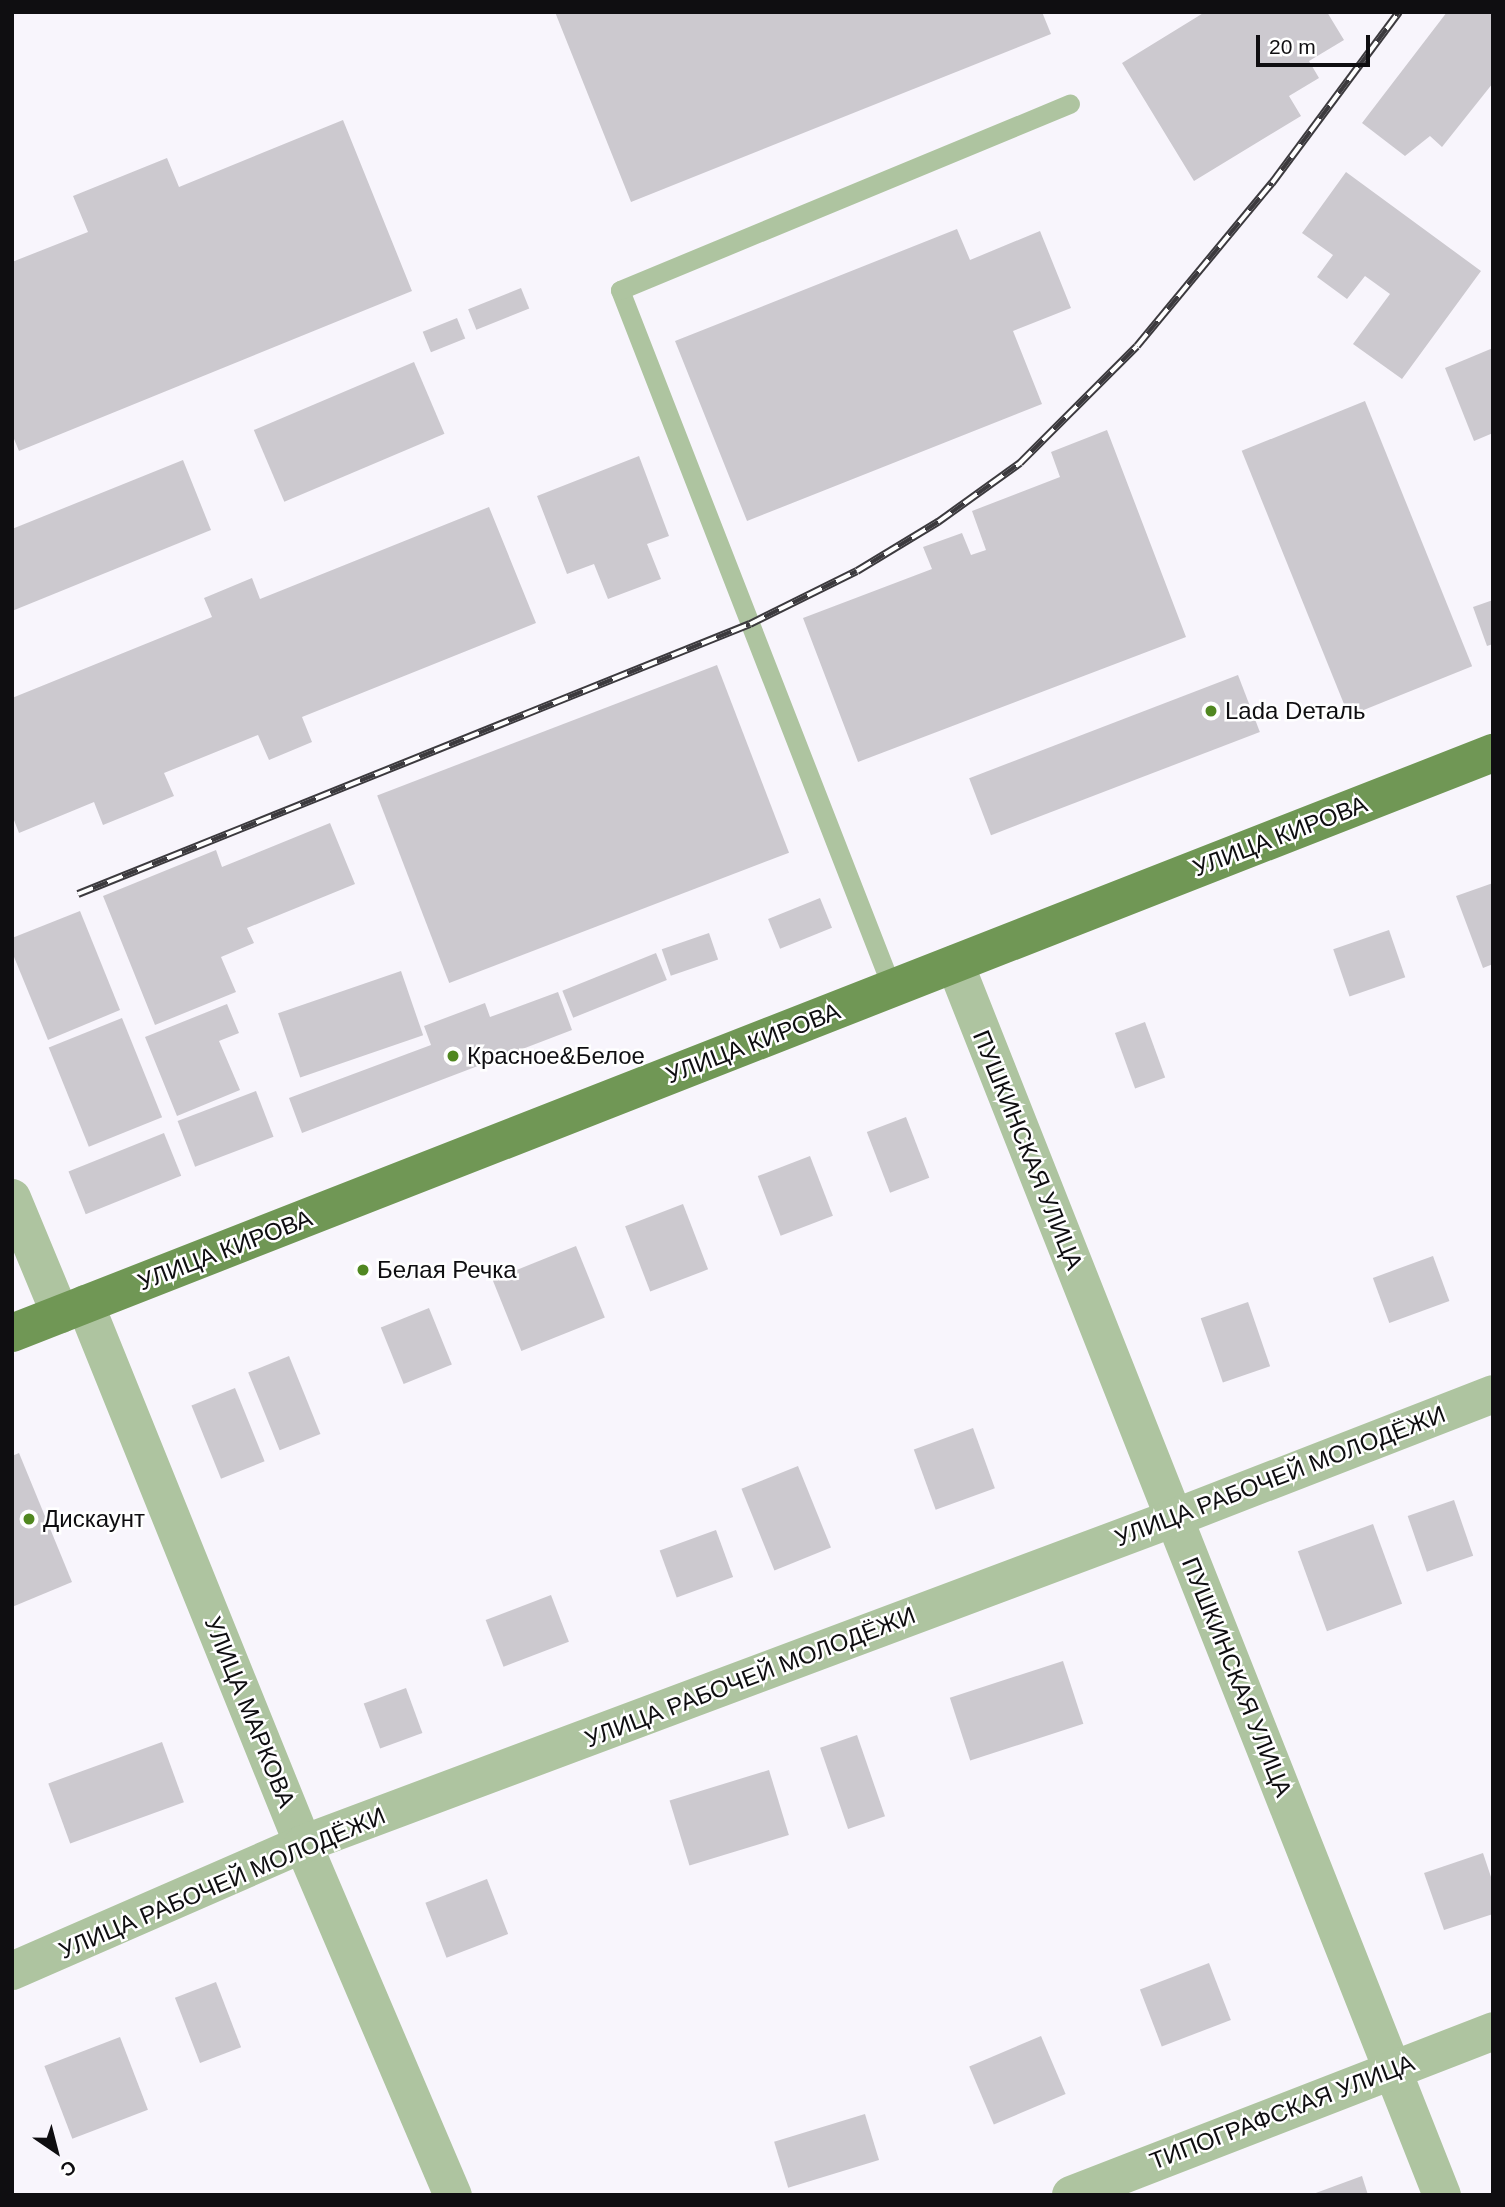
<!DOCTYPE html>
<html>
<head>
<meta charset="utf-8">
<style>
	body { margin:0 }
	#map { position:relative; width:1505px; height:2207px; overflow:hidden; background:#f8f5fc; font-family:Arial,sans-serif }
	div>[style] { position:absolute }
	.building>* { inset:0; background:#ccc9cf; transform-origin:0 0 }
	.service>* { height:19px; margin:-9.5px; padding:0 9.5px; transform-origin:9.5px; border-radius:9.5px; background:#aec4a0 }
	.minor>* { height:38px; margin:-19px; padding:0 19px; transform-origin:19px; border-radius:19px; background:#aec4a0 }
	.primary>* { height:38px; margin:-19px; padding:0 19px; transform-origin:19px; border-radius:19px; background:#709755 }
	.rail>* { height:8px; margin-top:-4px; transform-origin:0; background:repeating-linear-gradient(90deg,#fff 0 16px,#3c3a3e 0 32px); box-sizing:border-box; border-block:2px solid #3c3a3e }
	.dots>* { width:19px; height:19px; translate:-50% -50%; box-sizing:border-box; border:4px solid #fff; border-radius:50% }
	span { translate:-50% -50%; white-space:nowrap; text-align:center; line-height:1.15; -webkit-text-stroke:5px #fff; paint-order:stroke }
	.poi-label { font-size:24px; color:#0f0e11 }
	.left { translate:0 -50%; text-align:left }
	.street-label { font-size:24px; color:#0f0e11 }
	.frame { position:absolute; inset:0; border:14px solid #0f0e11; pointer-events:none }
	.north { position:absolute; left:21px; top:2116px; width:70px; height:70px; -webkit-text-stroke:5px #fff; paint-order:stroke; rotate:145deg; font-size:19px; font-weight:700; line-height:28px; text-align:center; color:#0f0e11 }
	.north::after { content:''; display:block; margin:auto; width:24px; height:32px; background:#0f0e11; clip-path:polygon(50% 0,100% 100%,50% 72%,0 100%) }
	.scale { position:absolute; left:1256px; top:35px; width:114px; height:32px; box-sizing:border-box; border:4px solid #0f0e11; border-top:0; padding-left:9px; font-size:21px; line-height:24px; white-space:nowrap; color:#0f0e11; -webkit-text-stroke:5px #fff; paint-order:stroke }
</style>
</head>
<body>
<div id="map">
	<div class="building">
		<i style="clip-path:polygon(555px 12px,1042px 12px,1051px 34px,631px 202px)"></i>
		<i style="clip-path:polygon(1205px 12px,1327px 12px,1344px 40px,1309px 61px,1319px 78px,1289px 96px,1301px 116px,1194px 181px,1122px 63px)"></i>
		<i style="clip-path:polygon(1447px 12px,1493px 12px,1493px 83px,1442px 147px,1430px 136px,1405px 156px,1362px 123px)"></i>
		<i style="clip-path:polygon(343px 120px,412px 291px,19px 451px,12px 434px,12px 262px,88px 232px,73px 196px,167px 158px,179px 187px)"></i>
		<i style="clip-path:polygon(1346px 172px,1481px 271px,1402px 379px,1353px 344px,1390px 294px,1365px 276px,1347px 299px,1317px 277px,1333px 255px,1302px 233px)"></i>
		<i style="clip-path:polygon(957px 229px,970px 260px,1040px 231px,1071px 308px,1013px 331px,1042px 404px,747px 521px,675px 341px)"></i>
		<i style="left:521px;top:288px;width:22px;height:57px;rotate:68deg"></i>
		<i style="left:457px;top:318px;width:22px;height:37px;rotate:68deg"></i>
		<i style="clip-path:polygon(1493px 348px,1493px 433px,1474px 441px,1445px 368px)"></i>
		<i style="left:414px;top:362px;width:78px;height:174px;rotate:67deg"></i>
		<i style="left:1365px;top:401px;width:286px;height:133px;rotate:68deg"></i>
		<i style="clip-path:polygon(1107px 430px,1186px 637px,858px 762px,803px 618px,932px 569px,923px 547px,962px 533px,971px 555px,986px 550px,972px 511px,1060px 477px,1051px 452px)"></i>
		<i style="clip-path:polygon(639px 456px,669px 536px,647px 544px,661px 579px,608px 599px,594px 564px,567px 574px,537px 496px)"></i>
		<i style="clip-path:polygon(183px 460px,211px 530px,12px 611px,12px 529px)"></i>
		<i style="clip-path:polygon(489px 507px,536px 623px,302px 717px,312px 742px,269px 760px,258px 735px,164px 773px,174px 796px,103px 825px,94px 802px,19px 833px,12px 815px,12px 698px,212px 617px,204px 598px,252px 578px,260px 599px)"></i>
		<i style="clip-path:polygon(1493px 600px,1493px 644px,1487px 646px,1473px 607px)"></i>
		<i style="left:717px;top:665px;width:201px;height:364px;rotate:69deg"></i>
		<i style="left:1238px;top:675px;width:61px;height:288px;rotate:69deg"></i>
		<i style="clip-path:polygon(330px 823px,355px 884px,247px 928px,254px 943px,221px 957px,236px 992px,155px 1025px,103px 896px,216px 850px,222px 867px)"></i>
		<i style="clip-path:polygon(1493px 883px,1493px 964px,1483px 968px,1456px 896px)"></i>
		<i style="left:820px;top:898px;width:32px;height:56px;rotate:68deg"></i>
		<i style="clip-path:polygon(80px 911px,120px 1010px,48px 1040px,12px 952px,12px 938px)"></i>
		<i style="left:1389px;top:930px;width:50px;height:59px;rotate:71deg"></i>
		<i style="left:709px;top:933px;width:28px;height:50px;rotate:71deg"></i>
		<i style="left:656px;top:953px;width:29px;height:101px;rotate:68deg"></i>
		<i style="left:401px;top:971px;width:68px;height:130px;rotate:71deg"></i>
		<i style="clip-path:polygon(558px 992px,572px 1030px,302px 1133px,289px 1098px,431px 1045px,424px 1026px,485px 1003px,490px 1017px)"></i>
		<i style="clip-path:polygon(227px 1004px,239px 1033px,219px 1041px,240px 1090px,177px 1116px,145px 1037px)"></i>
		<i style="left:122px;top:1018px;width:107px;height:79px;rotate:68deg"></i>
		<i style="left:1145px;top:1022px;width:59px;height:32px;rotate:70deg"></i>
		<i style="left:256px;top:1091px;width:49px;height:84px;rotate:69deg"></i>
		<i style="left:906px;top:1117px;width:65px;height:42px;rotate:69deg"></i>
		<i style="left:164px;top:1133px;width:46px;height:103px;rotate:68deg"></i>
		<i style="left:810px;top:1156px;width:64px;height:56px;rotate:69deg"></i>
		<i style="left:683px;top:1204px;width:70px;height:62px;rotate:69deg"></i>
		<i style="left:576px;top:1246px;width:77px;height:90px;rotate:68deg"></i>
		<i style="left:1433px;top:1256px;width:48px;height:64px;rotate:70deg"></i>
		<i style="left:1248px;top:1302px;width:68px;height:50px;rotate:71deg"></i>
		<i style="left:429px;top:1308px;width:61px;height:52px;rotate:68deg"></i>
		<i style="left:289px;top:1356px;width:84px;height:44px;rotate:68deg"></i>
		<i style="left:235px;top:1388px;width:79px;height:47px;rotate:68deg"></i>
		<i style="left:973px;top:1428px;width:64px;height:63px;rotate:70deg"></i>
		<i style="clip-path:polygon(19px 1453px,72px 1582px,12px 1607px,12px 1456px)"></i>
		<i style="left:798px;top:1466px;width:88px;height:61px;rotate:68deg"></i>
		<i style="left:1454px;top:1500px;width:59px;height:49px;rotate:71deg"></i>
		<i style="left:1373px;top:1524px;width:85px;height:80px;rotate:70deg"></i>
		<i style="left:716px;top:1530px;width:50px;height:60px;rotate:70deg"></i>
		<i style="left:551px;top:1595px;width:50px;height:70px;rotate:69deg"></i>
		<i style="left:1063px;top:1661px;width:66px;height:119px;rotate:72deg"></i>
		<i style="left:406px;top:1688px;width:48px;height:45px;rotate:70deg"></i>
		<i style="left:857px;top:1735px;width:86px;height:39px;rotate:71deg"></i>
		<i style="left:162px;top:1742px;width:64px;height:121px;rotate:70deg"></i>
		<i style="left:769px;top:1770px;width:68px;height:104px;rotate:73deg"></i>
		<i style="clip-path:polygon(1483px 1853px,1493px 1883px,1493px 1914px,1444px 1930px,1424px 1873px)"></i>
		<i style="left:487px;top:1879px;width:59px;height:66px;rotate:69deg"></i>
		<i style="left:1209px;top:1963px;width:61px;height:74px;rotate:69deg"></i>
		<i style="left:216px;top:1982px;width:70px;height:44px;rotate:69deg"></i>
		<i style="left:1041px;top:2036px;width:63px;height:78px;rotate:67deg"></i>
		<i style="left:120px;top:2037px;width:78px;height:81px;rotate:69deg"></i>
		<i style="left:865px;top:2114px;width:48px;height:95px;rotate:73deg"></i>
		<i style="clip-path:polygon(1362px 2176px,1368px 2195px,1313px 2195px,1313px 2194px)"></i>
	</div>
	<div class="service">
		<i style="left:892px;top:988px;width:749px;rotate:-111.29deg"></i>
		<i style="left:620px;top:290px;width:487px;rotate:-22.5deg"></i>
	</div>
	<div class="minor">
		<i style="left:955px;top:964px;width:1324px;rotate:68.42deg"></i>
		<i style="left:12px;top:1198px;width:126px;rotate:67.5deg"></i>
		<i style="left:85px;top:1304px;width:582px;rotate:68.02deg"></i>
		<i style="left:303px;top:1844px;width:382px;rotate:66.9deg"></i>
		<i style="left:12px;top:1971px;width:318px;rotate:-23.6deg"></i>
		<i style="left:303px;top:1844px;width:930px;rotate:-20.52deg"></i>
		<i style="left:1174px;top:1518px;width:342px;rotate:-21.2deg"></i>
		<i style="left:1071px;top:2195px;width:453px;rotate:-21.2deg"></i>
	</div>
	<div class="primary">
		<i style="left:12px;top:1333px;width:1591px;rotate:-21.39deg"></i>
	</div>
	<div class="rail">
		<i style="left:78px;top:894px;width:724px;rotate:-21.89deg"></i>
		<i style="left:750px;top:624px;width:119px;rotate:-26.4deg"></i>
		<i style="left:857px;top:571px;width:95px;rotate:-31.2deg"></i>
		<i style="left:938px;top:522px;width:101px;rotate:-35.7deg"></i>
		<i style="left:1020px;top:463px;width:165px;rotate:-45deg"></i>
		<i style="left:1137px;top:346px;width:212px;rotate:-50.4deg"></i>
		<i style="left:1272px;top:183px;width:213px;rotate:-53.4deg"></i>
	</div>
	<div class="dots">
		<i style="left:1211px;top:711px;background:#508720"></i>
		<i style="left:453px;top:1056px;background:#508720"></i>
		<i style="left:363px;top:1270px;background:#508720"></i>
		<i style="left:29px;top:1519px;background:#508720"></i>
	</div>
	<div class="poi-label">
		<span class="left" style="left:1225px;top:711px">Lada Dеталь</span>
		<span class="left" style="left:467px;top:1056px">Красное&amp;Белое</span>
		<span class="left" style="left:377px;top:1270px">Белая Речка</span>
		<span class="left" style="left:43px;top:1519px">Дискаунт</span>
	</div>
	<div class="street-label">
		<span style="left:1280px;top:836px;rotate:-21deg">УЛИЦА КИРОВА</span>
		<span style="left:753px;top:1043px;rotate:-21deg">УЛИЦА КИРОВА</span>
		<span style="left:1028px;top:1150px;rotate:68deg">ПУШКИНСКАЯ УЛИЦА</span>
		<span style="left:225px;top:1250px;rotate:-21deg">УЛИЦА КИРОВА</span>
		<span style="left:1280px;top:1476px;rotate:-21deg">УЛИЦА РАБОЧЕЙ МОЛОДЁЖИ</span>
		<span style="left:750px;top:1677px;rotate:-21deg">УЛИЦА РАБОЧЕЙ МОЛОДЁЖИ</span>
		<span style="left:1237px;top:1677px;rotate:68deg">ПУШКИНСКАЯ УЛИЦА</span>
		<span style="left:250px;top:1712px;rotate:68deg">УЛИЦА МАРКОВА</span>
		<span style="left:222px;top:1883px;rotate:-23deg">УЛИЦА РАБОЧЕЙ МОЛОДЁЖИ</span>
		<span style="left:1282px;top:2112px;rotate:-21deg">ТИПОГРАФСКАЯ УЛИЦА</span>
	</div>
	<div class="frame"></div>
	<div class="north">С</div>
	<div class="scale">20 m</div>
</div>
</body>
</html>
